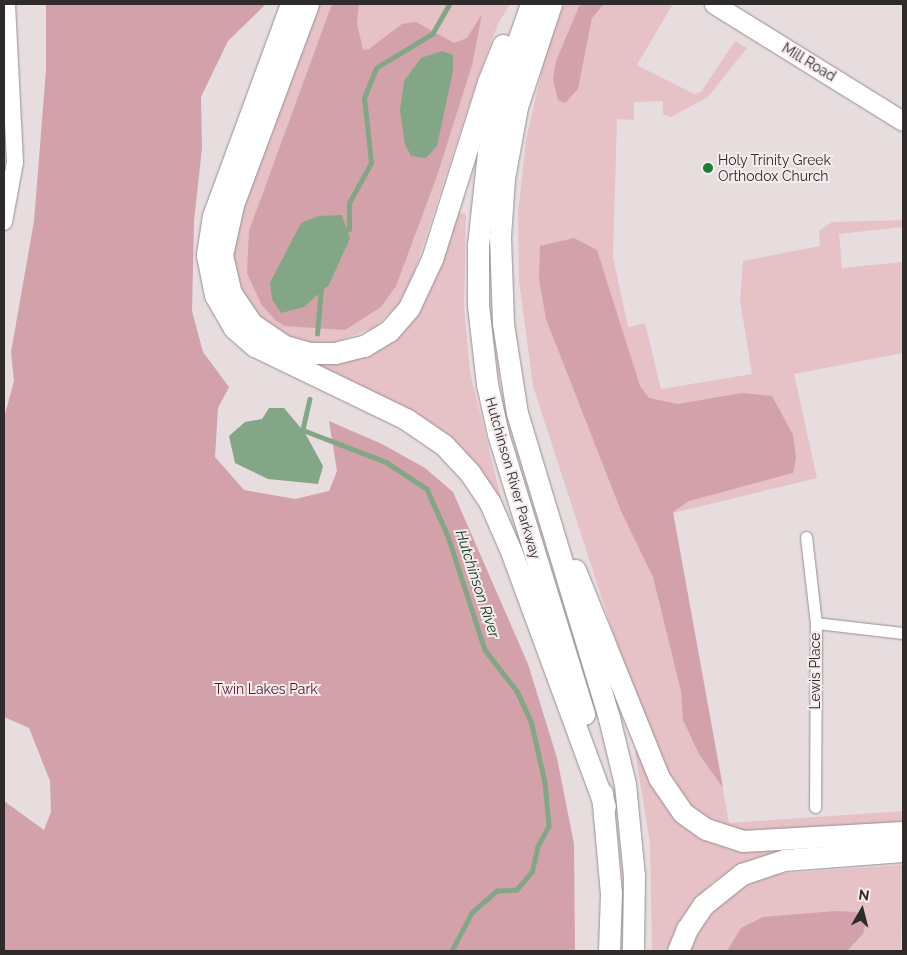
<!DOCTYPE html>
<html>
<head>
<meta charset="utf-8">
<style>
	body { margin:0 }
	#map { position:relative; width:907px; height:955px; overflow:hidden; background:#e7dddf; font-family:Raleway,sans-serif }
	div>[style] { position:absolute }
	.green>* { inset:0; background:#e6c1c6 }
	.forest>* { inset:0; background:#d3a1a9 }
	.water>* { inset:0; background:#83a687 }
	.stream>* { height:4.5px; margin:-2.25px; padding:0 2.25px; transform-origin:2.25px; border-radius:2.25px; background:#83a687 }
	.roads { filter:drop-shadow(0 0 1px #988f90) drop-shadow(0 0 1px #988f90) }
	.street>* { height:11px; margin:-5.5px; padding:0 5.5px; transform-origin:5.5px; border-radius:5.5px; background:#fff }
	.secondary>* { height:16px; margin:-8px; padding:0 8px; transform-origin:8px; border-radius:8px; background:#fff }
	.primary>* { height:19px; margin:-9.5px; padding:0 9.5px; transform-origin:9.5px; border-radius:9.5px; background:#fff }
	.highway>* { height:21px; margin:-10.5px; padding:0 10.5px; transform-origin:10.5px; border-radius:10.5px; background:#fff }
	.dots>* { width:14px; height:14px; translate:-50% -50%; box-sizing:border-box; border:2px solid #f5ebec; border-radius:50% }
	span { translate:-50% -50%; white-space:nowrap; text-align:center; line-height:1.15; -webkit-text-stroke:4px #f5ebec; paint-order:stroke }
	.street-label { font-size:14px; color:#2f2b2b }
	.poi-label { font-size:14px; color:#2f2b2b }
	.left { translate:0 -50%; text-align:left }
	.park-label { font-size:14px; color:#541828 }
	.water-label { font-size:15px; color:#003b12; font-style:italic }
	.frame { position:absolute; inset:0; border:5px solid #2f2b2b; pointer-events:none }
	.north { position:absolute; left:837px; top:885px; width:50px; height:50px; -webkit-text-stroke:4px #f5ebec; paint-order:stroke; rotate:8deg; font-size:14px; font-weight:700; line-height:20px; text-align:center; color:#2f2b2b }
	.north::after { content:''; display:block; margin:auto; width:18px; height:22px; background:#2f2b2b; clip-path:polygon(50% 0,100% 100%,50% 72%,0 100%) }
</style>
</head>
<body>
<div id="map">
	<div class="green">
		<i style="clip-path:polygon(318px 4px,510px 4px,498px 24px,478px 77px,414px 273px,398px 305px,374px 328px,333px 343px,300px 342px,266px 325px,241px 294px,232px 254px,233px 224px)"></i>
		<i style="clip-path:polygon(564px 4px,673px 4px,637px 65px,694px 94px,701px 92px,735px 41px,747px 48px,708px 97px,671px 117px,663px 114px,663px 101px,634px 102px,634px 120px,617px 119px,613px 257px,628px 327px,645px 323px,661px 389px,752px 374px,740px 300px,743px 261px,820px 246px,819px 231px,832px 222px,903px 220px,903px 227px,839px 234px,842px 268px,903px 262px,903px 353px,794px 374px,817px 478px,673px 513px,729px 823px,903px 811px,903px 823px,767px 832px,733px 831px,709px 821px,685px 804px,664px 768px,618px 648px,533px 386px,519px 281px,518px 213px,526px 140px,545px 56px)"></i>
		<i style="clip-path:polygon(458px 212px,466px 214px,464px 306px,470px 372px,503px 506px,500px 508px,482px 475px,304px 359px,391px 340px)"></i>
		<i style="clip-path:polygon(639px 750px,690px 828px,804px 847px,739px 866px,713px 882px,696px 901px,669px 951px,652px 951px,650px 843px,635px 751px)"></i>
		<i style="clip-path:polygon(903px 865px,901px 951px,689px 951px,710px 912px,735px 891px,773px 874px)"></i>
	</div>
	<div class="forest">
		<i style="clip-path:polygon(46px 4px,266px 4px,228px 41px,201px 97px,202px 148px,194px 221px,192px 311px,203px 352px,229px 387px,218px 408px,215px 457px,244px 490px,295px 499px,329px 491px,337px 471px,329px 421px,382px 444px,425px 468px,453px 492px,528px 664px,557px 758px,574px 844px,575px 951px,4px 951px,4px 801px,44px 830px,51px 812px,50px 781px,29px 728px,4px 717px,4px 418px,14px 381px,11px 352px,34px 221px,46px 70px)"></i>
		<i style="clip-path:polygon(evenodd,332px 4px,359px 4px,357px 23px,363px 50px,369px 49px,402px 24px,416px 22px,454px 43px,467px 38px,482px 14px,472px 65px,437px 176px,396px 286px,381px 307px,345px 330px,285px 326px,276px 321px,261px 304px,247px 273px,249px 231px,332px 4px,350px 239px,329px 285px,304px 307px,350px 239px)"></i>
		<i style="clip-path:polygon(580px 4px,604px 4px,592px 18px,578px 89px,565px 103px,558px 100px,553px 79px,556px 61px)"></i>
		<i style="clip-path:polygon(574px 238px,597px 250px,640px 386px,649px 398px,678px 404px,742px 393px,772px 396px,793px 435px,796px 457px,793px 473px,689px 501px,673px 512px,723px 788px,699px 754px,683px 720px,681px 691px,653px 577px,621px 511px,546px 319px,539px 279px,540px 246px)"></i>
		<i style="clip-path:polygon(836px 911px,856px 912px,867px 920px,863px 934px,847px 951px,727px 951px,741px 928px,763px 917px)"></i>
	</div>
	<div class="water">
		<i style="clip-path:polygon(442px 51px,453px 55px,453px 71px,437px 146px,426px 158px,411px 156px,405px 144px,400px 110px,404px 81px,421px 58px)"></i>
		<i style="clip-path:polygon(342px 215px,350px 239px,329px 285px,304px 307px,281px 313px,272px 299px,270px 283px,301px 223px,319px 216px)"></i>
		<i style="clip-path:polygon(269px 408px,284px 408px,305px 433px,323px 466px,318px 484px,268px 479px,235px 463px,229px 436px,245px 422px,262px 419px)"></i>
	</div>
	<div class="stream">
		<i style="left:343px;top:231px;width:6px;rotate:-18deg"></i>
		<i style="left:349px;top:229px;width:26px;rotate:-90deg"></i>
		<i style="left:349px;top:203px;width:46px;rotate:-61.2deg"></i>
		<i style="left:371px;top:163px;width:65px;rotate:-96.1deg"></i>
		<i style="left:364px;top:98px;width:32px;rotate:-68deg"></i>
		<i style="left:376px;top:68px;width:66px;rotate:-31.3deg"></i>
		<i style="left:432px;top:34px;width:34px;rotate:-60deg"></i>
		<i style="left:317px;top:334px;width:47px;rotate:-85.1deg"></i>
		<i style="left:310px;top:399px;width:32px;rotate:103deg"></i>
		<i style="left:303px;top:430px;width:89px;rotate:21.1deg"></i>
		<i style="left:386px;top:462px;width:49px;rotate:33.4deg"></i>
		<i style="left:427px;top:489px;width:51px;rotate:65.9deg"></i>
		<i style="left:448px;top:536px;width:120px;rotate:72deg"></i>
		<i style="left:485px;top:650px;width:52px;rotate:52deg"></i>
		<i style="left:517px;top:691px;width:33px;rotate:65deg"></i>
		<i style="left:531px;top:721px;width:63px;rotate:77.1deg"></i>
		<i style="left:545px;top:782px;width:44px;rotate:84.8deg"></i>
		<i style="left:549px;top:826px;width:24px;rotate:118deg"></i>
		<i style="left:538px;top:847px;width:26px;rotate:103deg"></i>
		<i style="left:532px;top:872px;width:23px;rotate:130deg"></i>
		<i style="left:517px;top:890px;width:20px;rotate:177deg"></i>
		<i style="left:497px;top:891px;width:33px;rotate:139deg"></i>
		<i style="left:472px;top:913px;width:43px;rotate:117.8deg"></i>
	</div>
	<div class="roads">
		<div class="street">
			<i style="left:806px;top:537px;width:87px;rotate:83.4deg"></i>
			<i style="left:816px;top:623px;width:184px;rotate:90.3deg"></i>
			<i style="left:816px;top:623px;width:88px;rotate:6.6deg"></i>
		</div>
		<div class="secondary">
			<i style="left:4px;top:222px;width:61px;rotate:-79.6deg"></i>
			<i style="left:15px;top:162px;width:158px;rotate:-92.9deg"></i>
		</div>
		<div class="primary">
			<i style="left:714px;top:4px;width:222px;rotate:31.8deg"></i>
		</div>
		<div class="highway">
			<i style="left:291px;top:4px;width:226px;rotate:110.2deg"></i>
			<i style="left:213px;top:216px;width:39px;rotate:99deg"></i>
			<i style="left:207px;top:255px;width:41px;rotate:78.7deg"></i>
			<i style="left:215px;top:295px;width:38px;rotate:60deg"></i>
			<i style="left:234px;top:328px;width:28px;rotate:41deg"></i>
			<i style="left:255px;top:346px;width:168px;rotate:25.8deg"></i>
			<i style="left:406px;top:419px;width:46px;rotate:34.4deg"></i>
			<i style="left:444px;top:445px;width:38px;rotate:47deg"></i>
			<i style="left:470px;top:473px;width:36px;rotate:56deg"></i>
			<i style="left:490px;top:503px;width:52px;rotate:66.4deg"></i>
			<i style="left:511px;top:551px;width:272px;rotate:69.8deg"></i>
			<i style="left:308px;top:4px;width:215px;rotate:110.5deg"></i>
			<i style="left:233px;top:205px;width:51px;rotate:102.4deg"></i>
			<i style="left:222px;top:255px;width:39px;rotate:77deg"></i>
			<i style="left:231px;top:293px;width:37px;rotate:56deg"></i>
			<i style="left:252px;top:324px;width:40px;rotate:34deg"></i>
			<i style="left:285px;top:346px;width:26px;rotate:16deg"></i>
			<i style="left:310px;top:353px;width:25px"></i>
			<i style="left:335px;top:353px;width:30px;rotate:-14deg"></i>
			<i style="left:364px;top:346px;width:29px;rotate:-31deg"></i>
			<i style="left:389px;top:331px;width:30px;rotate:-49deg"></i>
			<i style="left:409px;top:308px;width:54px;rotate:-64.9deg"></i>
			<i style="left:432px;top:259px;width:186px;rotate:-72.4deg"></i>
			<i style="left:488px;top:82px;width:40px;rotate:-68deg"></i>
			<i style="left:531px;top:4px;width:64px;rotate:109.3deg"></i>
			<i style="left:510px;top:64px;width:91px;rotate:104deg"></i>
			<i style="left:488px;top:152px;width:94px;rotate:96.1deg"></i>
			<i style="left:478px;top:245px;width:60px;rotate:90deg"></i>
			<i style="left:478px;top:305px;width:80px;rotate:83.5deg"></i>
			<i style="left:487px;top:384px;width:51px;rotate:77.6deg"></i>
			<i style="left:498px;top:434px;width:293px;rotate:72.9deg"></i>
			<i style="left:551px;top:4px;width:108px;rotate:108.3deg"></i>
			<i style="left:517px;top:107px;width:72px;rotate:100.4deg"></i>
			<i style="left:504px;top:178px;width:59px;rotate:93.9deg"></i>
			<i style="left:500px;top:237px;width:87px;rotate:88deg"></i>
			<i style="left:503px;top:324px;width:90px;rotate:81.1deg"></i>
			<i style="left:517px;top:413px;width:319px;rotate:73.2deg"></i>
			<i style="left:609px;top:718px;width:68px;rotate:76.4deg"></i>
			<i style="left:625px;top:784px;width:91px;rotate:84.4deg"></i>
			<i style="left:634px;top:875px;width:76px;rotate:90.8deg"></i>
			<i style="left:575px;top:570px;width:224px;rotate:68deg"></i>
			<i style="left:659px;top:778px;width:42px;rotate:55.6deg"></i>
			<i style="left:683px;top:813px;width:28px;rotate:35deg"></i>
			<i style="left:706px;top:829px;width:38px;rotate:18deg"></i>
			<i style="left:742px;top:841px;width:161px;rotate:-3.2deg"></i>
			<i style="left:602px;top:793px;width:100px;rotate:84.9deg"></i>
			<i style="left:611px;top:893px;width:58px;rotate:92deg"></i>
			<i style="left:678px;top:951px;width:24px;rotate:-68deg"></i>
			<i style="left:687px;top:929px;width:29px;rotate:-56deg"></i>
			<i style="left:703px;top:905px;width:50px;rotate:-38.5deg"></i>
			<i style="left:742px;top:874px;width:44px;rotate:-18.4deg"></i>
			<i style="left:784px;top:860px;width:119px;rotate:-4.3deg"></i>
		</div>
	</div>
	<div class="dots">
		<i style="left:708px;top:168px;background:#178035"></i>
	</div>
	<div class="street-label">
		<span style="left:809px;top:62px;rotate:31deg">Mill Road</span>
		<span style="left:513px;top:478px;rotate:74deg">Hutchinson River Parkway</span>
		<span style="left:815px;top:671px;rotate:-90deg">Lewis Place</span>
	</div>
	<div class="poi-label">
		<span class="left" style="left:718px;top:168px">Holy Trinity Greek<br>Orthodox Church</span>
	</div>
	<div class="park-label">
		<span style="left:266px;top:689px">Twin Lakes Park</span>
	</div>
	<div class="water-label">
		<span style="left:477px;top:584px;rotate:72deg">Hutchinson River</span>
	</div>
	<div class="frame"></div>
	<div class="north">N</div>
</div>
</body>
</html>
